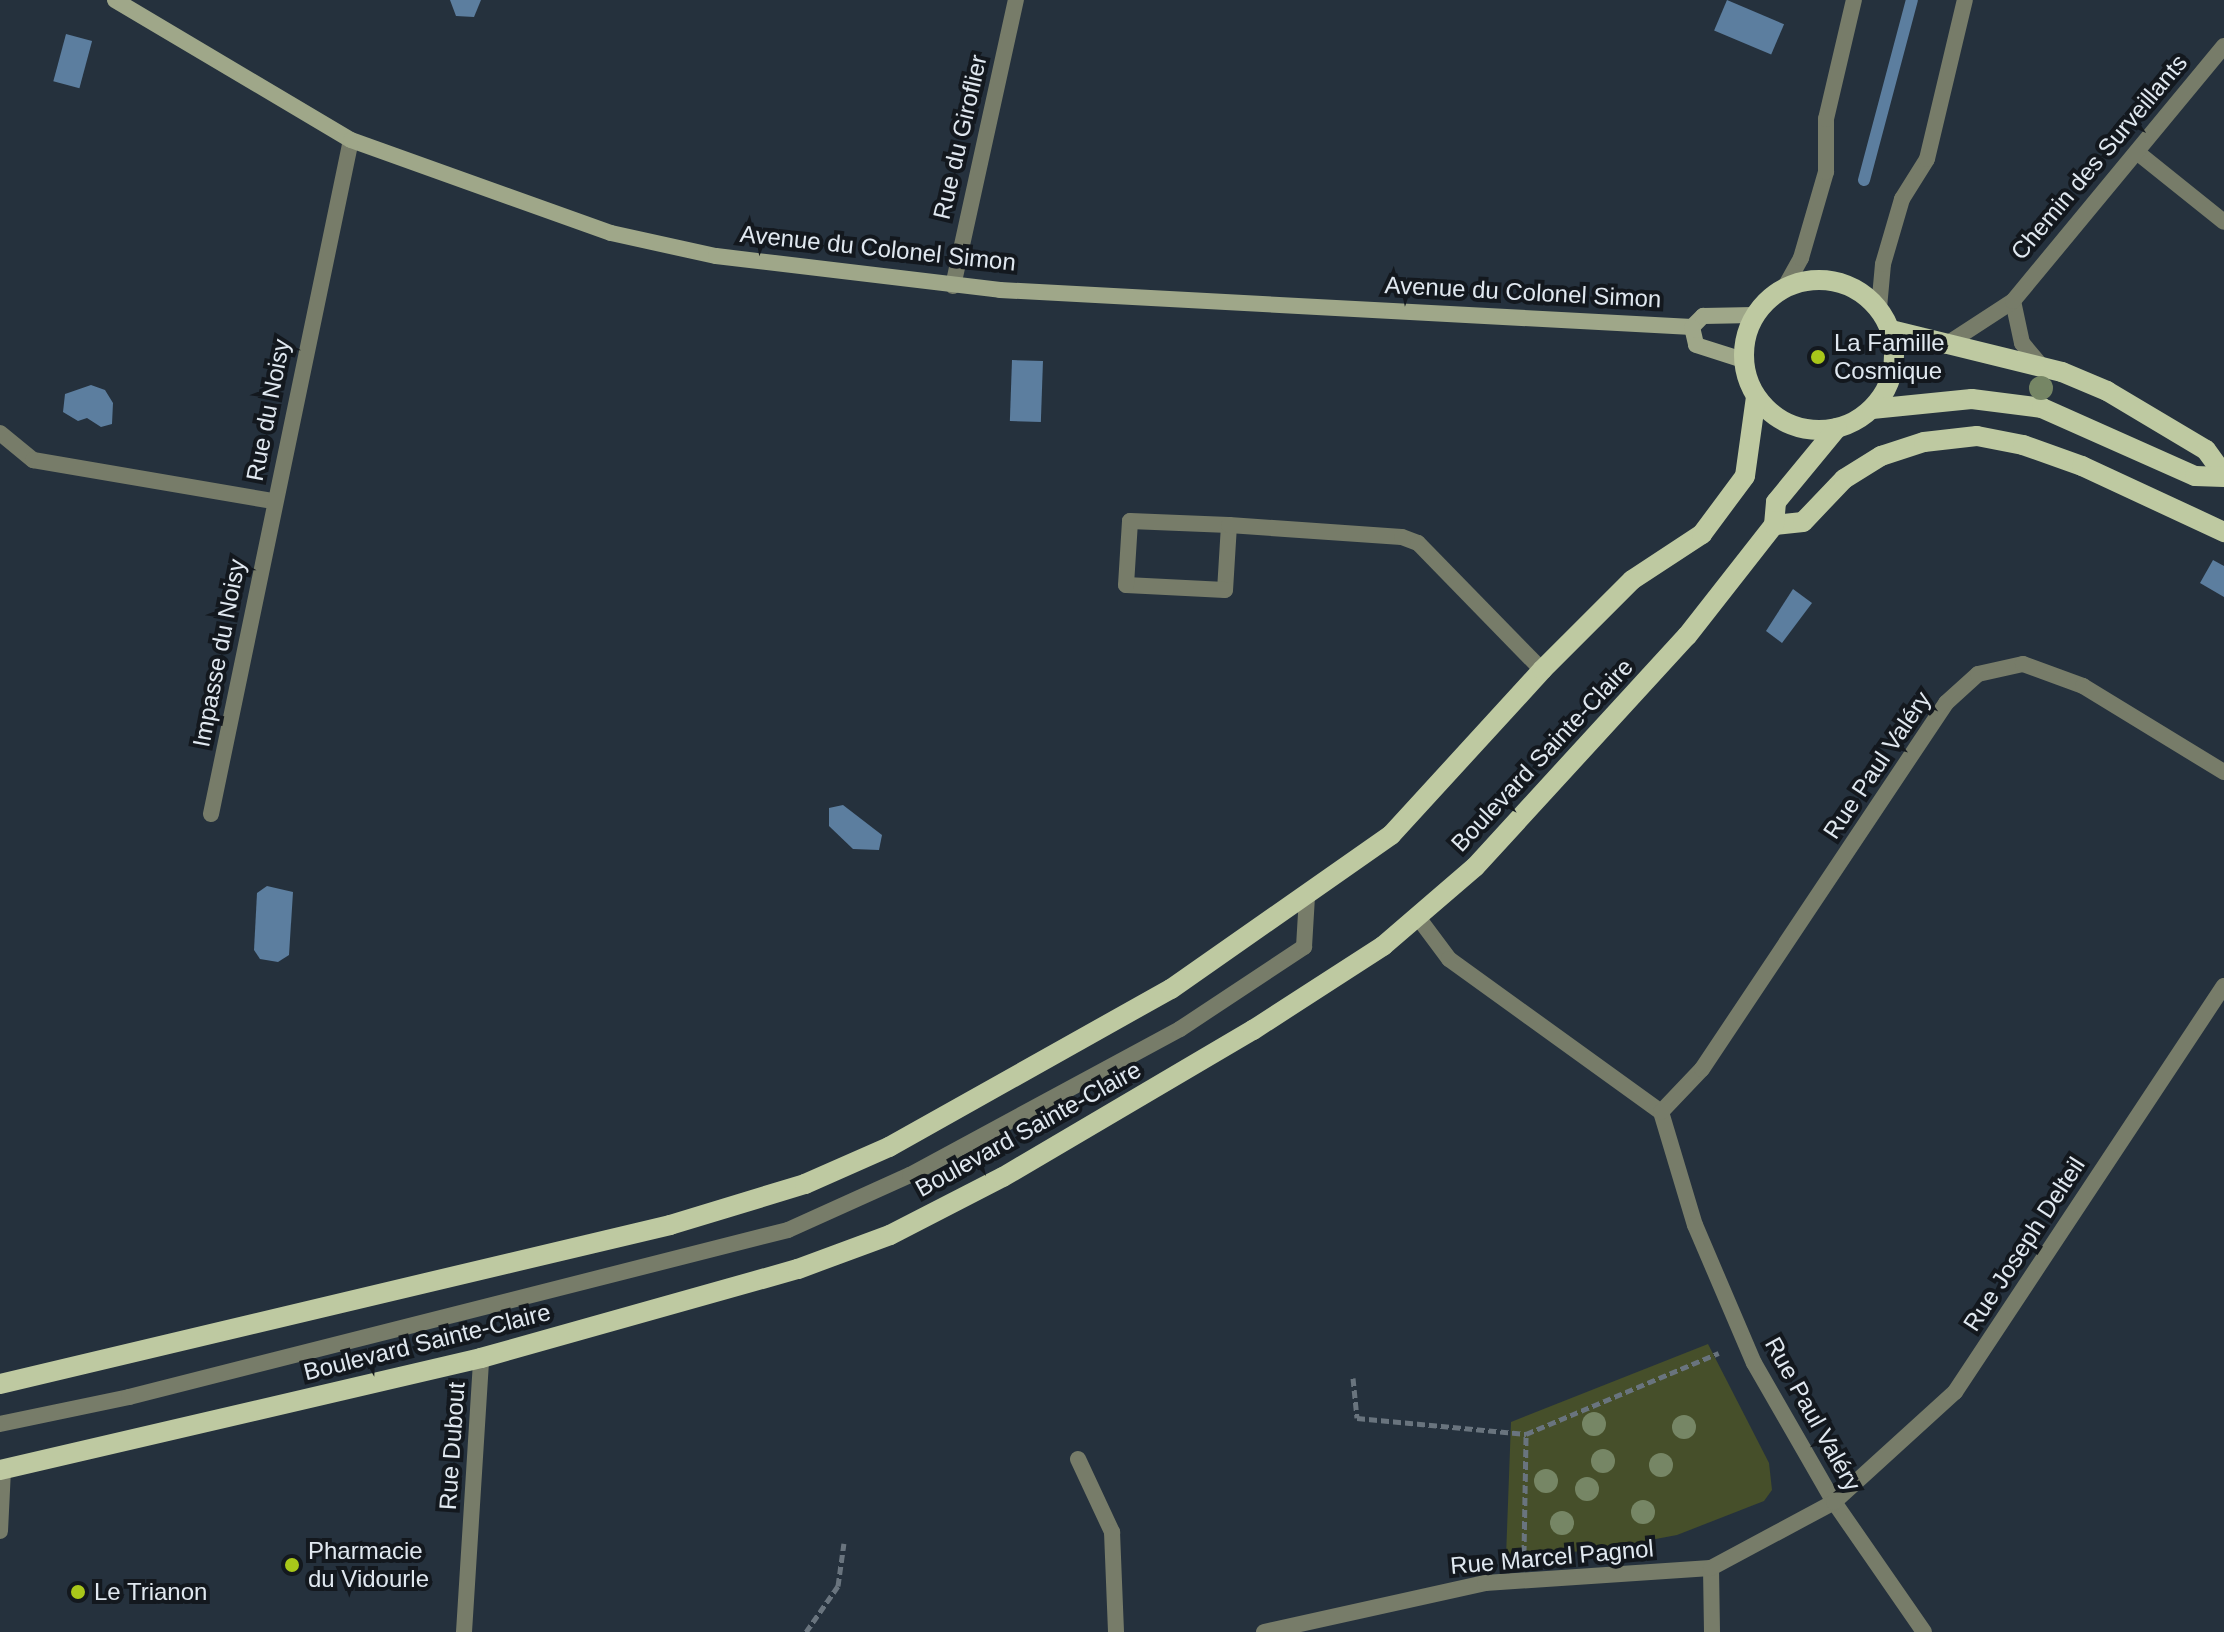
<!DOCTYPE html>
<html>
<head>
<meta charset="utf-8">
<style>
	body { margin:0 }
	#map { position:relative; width:2224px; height:1632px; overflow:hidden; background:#25313d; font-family:Helvetica,sans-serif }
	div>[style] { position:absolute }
	.green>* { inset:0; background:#464f2a }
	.water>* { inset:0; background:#5c7e9f; transform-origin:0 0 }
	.stream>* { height:12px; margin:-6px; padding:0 6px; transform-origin:6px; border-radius:6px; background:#5c7e9f }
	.path>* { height:5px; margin-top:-2.5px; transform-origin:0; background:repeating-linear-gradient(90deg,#69747e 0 8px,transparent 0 12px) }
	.lane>* { height:16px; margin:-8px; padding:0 8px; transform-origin:8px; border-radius:8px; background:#777c69 }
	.street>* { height:16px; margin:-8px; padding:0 8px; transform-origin:8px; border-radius:8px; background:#777c69 }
	.secondary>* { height:16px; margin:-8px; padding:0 8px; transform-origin:8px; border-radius:8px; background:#9fa789 }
	.primary>* { height:20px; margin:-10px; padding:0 10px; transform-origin:10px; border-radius:10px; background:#bec9a1 }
	.primary>.ring { margin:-10px; padding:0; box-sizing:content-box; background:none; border:20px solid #bec9a1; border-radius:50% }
	.trees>* { width:24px; height:24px; margin:-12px; border-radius:50%; background:#768665 }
	.dots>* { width:22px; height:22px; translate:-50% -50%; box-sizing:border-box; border:4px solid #13181e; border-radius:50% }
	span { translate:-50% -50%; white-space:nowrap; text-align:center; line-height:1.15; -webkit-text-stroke:8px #13181e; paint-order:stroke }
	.street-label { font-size:24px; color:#e0e8f0 }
	.poi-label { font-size:24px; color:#e0e8f0 }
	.left { translate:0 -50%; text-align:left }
</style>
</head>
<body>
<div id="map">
	<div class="green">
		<i style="clip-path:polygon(1708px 1344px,1769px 1463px,1772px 1490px,1764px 1501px,1677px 1535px,1597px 1550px,1506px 1557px,1511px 1422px)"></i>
	</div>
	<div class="water">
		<i style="clip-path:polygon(450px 0,481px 0,474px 17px,456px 16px)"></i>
		<i style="left:1727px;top:0;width:62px;height:33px;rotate:23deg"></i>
		<i style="left:66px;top:34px;width:27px;height:49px;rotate:15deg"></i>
		<i style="left:1012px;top:360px;width:31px;height:61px;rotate:2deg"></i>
		<i style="clip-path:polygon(91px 385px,105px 390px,113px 403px,112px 424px,101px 427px,87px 418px,78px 421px,63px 412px,65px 394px)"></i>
		<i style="clip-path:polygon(2213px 560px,2224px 566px,2224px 597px,2200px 583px)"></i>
		<i style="clip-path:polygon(1793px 589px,1812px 603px,1782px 643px,1766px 631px)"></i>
		<i style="clip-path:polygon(843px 805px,882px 835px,879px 850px,853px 849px,829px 826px,829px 808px)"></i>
		<i style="clip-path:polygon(267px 886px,293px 892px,289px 955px,278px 962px,260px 959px,254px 950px,257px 893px)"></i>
	</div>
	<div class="stream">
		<i style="left:1864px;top:180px;width:186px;rotate:-75.1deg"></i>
	</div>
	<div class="path">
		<i style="left:1353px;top:1378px;width:40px;rotate:84.3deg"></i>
		<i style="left:1357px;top:1418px;width:170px;rotate:5.4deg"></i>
		<i style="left:1526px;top:1434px;width:209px;rotate:-22.8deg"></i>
		<i style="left:1524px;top:1553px;width:119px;rotate:-89deg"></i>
		<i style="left:806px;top:1632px;width:56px;rotate:-55.2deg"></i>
		<i style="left:838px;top:1586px;width:43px;rotate:-82.1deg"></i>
	</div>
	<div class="lane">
		<i style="left:0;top:1424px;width:132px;rotate:-11.8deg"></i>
		<i style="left:129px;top:1397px;width:680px;rotate:-14.22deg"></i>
		<i style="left:788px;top:1230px;width:134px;rotate:-24.3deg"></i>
		<i style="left:910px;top:1175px;width:307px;rotate:-28.4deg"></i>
		<i style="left:1180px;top:1029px;width:149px;rotate:-33.5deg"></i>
		<i style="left:1304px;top:947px;width:51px;rotate:-86.6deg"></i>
		<i style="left:1711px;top:1568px;width:64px;rotate:89.1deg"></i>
	</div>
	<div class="street">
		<i style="left:2138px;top:153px;width:110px;rotate:38.7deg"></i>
		<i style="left:953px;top:286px;width:293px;rotate:-77.6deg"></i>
		<i style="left:1785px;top:287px;width:33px;rotate:-61deg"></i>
		<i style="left:1801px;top:258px;width:90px;rotate:-73.8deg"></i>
		<i style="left:1826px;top:172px;width:53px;rotate:-90deg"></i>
		<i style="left:1826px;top:119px;width:122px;rotate:-76.8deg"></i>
		<i style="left:2013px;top:301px;width:43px;rotate:77.9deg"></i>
		<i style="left:2022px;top:343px;width:31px;rotate:50deg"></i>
		<i style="left:1879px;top:308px;width:44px;rotate:-84.8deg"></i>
		<i style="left:1883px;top:264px;width:68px;rotate:-73.7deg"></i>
		<i style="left:1902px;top:199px;width:47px;rotate:-58deg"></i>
		<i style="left:1927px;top:159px;width:163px;rotate:-76.6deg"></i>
		<i style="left:1944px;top:346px;width:82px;rotate:-33.1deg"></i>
		<i style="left:2013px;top:301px;width:331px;rotate:-50.4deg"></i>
		<i style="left:0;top:433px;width:43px;rotate:39.3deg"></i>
		<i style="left:33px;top:460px;width:244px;rotate:9.7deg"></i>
		<i style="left:1229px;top:525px;width:65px;rotate:93.5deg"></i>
		<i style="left:1225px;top:590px;width:99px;rotate:-177.1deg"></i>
		<i style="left:1126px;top:585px;width:64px;rotate:-86.4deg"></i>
		<i style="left:1130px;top:521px;width:99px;rotate:2.3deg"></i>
		<i style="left:1229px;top:525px;width:173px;rotate:4deg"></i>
		<i style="left:1402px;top:537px;width:17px;rotate:21deg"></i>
		<i style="left:1418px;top:543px;width:177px;rotate:45.7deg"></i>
		<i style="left:211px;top:814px;width:688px;rotate:-78.27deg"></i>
		<i style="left:1417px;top:916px;width:54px;rotate:53.3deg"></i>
		<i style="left:1449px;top:959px;width:261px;rotate:35.8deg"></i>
		<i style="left:1661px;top:1112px;width:118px;rotate:73.3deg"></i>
		<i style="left:1695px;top:1225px;width:150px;rotate:66.9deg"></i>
		<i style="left:1754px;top:1363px;width:160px;rotate:60.1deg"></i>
		<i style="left:1834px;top:1502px;width:158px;rotate:55.3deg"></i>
		<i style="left:1661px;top:1112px;width:59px;rotate:-46.4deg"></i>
		<i style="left:1702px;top:1069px;width:440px;rotate:-56.3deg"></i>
		<i style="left:1946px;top:703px;width:43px;rotate:-42.2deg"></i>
		<i style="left:1978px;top:674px;width:46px;rotate:-12.5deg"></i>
		<i style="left:2023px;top:664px;width:64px;rotate:20.1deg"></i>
		<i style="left:2083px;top:686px;width:165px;rotate:31.4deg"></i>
		<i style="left:1078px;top:1459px;width:81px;rotate:65deg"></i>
		<i style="left:1112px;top:1532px;width:100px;rotate:87.7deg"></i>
		<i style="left:0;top:1531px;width:61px;rotate:-87.2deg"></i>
		<i style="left:464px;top:1632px;width:275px;rotate:-86.4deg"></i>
		<i style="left:1264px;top:1632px;width:226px;rotate:-12.5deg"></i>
		<i style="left:1485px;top:1583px;width:226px;rotate:-3.8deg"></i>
		<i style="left:1711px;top:1568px;width:140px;rotate:-28.2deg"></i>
		<i style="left:1834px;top:1502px;width:164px;rotate:-42.3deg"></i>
		<i style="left:1955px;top:1392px;width:487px;rotate:-56.5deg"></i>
	</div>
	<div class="secondary">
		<i style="left:115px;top:0;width:274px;rotate:30.7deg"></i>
		<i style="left:351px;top:140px;width:276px;rotate:19.7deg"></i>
		<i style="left:611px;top:233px;width:107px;rotate:12.4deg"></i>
		<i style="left:716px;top:256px;width:286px;rotate:6.8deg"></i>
		<i style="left:1000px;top:290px;width:693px;rotate:3.06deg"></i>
		<i style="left:1692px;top:327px;width:16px;rotate:-45deg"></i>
		<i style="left:1703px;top:316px;width:51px;rotate:-1.1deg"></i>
		<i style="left:1692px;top:327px;width:18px;rotate:77deg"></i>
		<i style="left:1696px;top:345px;width:49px;rotate:17.7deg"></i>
	</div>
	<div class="primary">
		<i class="ring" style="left:1744px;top:280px;width:130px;height:130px"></i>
		<i style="left:1891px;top:330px;width:176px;rotate:13.8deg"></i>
		<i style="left:2062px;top:372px;width:49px;rotate:22.9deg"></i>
		<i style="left:2107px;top:391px;width:115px;rotate:30.8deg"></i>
		<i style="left:2206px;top:450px;width:31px;rotate:54deg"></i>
		<i style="left:1872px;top:409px;width:100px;rotate:-5.7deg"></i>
		<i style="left:1972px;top:399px;width:71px;rotate:7.3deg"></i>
		<i style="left:2042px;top:408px;width:167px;rotate:24deg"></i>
		<i style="left:2195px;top:476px;width:29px;rotate:2deg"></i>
		<i style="left:1774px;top:525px;width:29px;rotate:-6deg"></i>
		<i style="left:1803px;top:522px;width:59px;rotate:-46.4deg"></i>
		<i style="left:1844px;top:479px;width:44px;rotate:-31.9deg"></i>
		<i style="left:1881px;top:456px;width:45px;rotate:-18deg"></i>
		<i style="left:1924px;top:442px;width:53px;rotate:-6.5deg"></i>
		<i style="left:1977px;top:436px;width:47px;rotate:11.1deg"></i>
		<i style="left:2023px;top:445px;width:63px;rotate:19.6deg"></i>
		<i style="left:2082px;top:466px;width:157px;rotate:24.9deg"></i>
		<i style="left:0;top:1384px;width:689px;rotate:-13.35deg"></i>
		<i style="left:670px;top:1225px;width:141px;rotate:-16.9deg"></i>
		<i style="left:805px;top:1184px;width:92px;rotate:-23.8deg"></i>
		<i style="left:889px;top:1147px;width:323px;rotate:-29.3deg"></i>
		<i style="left:1171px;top:989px;width:269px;rotate:-35deg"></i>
		<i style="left:1391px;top:835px;width:224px;rotate:-47.5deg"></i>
		<i style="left:1542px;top:670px;width:127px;rotate:-45deg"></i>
		<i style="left:1632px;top:580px;width:84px;rotate:-33.3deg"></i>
		<i style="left:1702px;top:534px;width:72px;rotate:-53.4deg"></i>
		<i style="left:1745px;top:476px;width:80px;rotate:-82.1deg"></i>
		<i style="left:0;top:1470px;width:494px;rotate:-13.1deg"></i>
		<i style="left:481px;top:1358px;width:329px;rotate:-15.7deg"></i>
		<i style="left:798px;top:1269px;width:98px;rotate:-20.3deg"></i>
		<i style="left:890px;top:1235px;width:127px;rotate:-27.2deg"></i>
		<i style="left:1003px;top:1177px;width:290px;rotate:-30.5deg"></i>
		<i style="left:1253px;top:1030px;width:155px;rotate:-32.9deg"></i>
		<i style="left:1383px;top:946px;width:121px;rotate:-40.7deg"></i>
		<i style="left:1475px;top:867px;width:314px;rotate:-47.5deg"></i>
		<i style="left:1687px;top:636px;width:141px;rotate:-51.9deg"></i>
		<i style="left:1774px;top:525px;width:23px;rotate:-85deg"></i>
		<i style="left:1776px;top:502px;width:96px;rotate:-50.5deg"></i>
	</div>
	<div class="trees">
		<i style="left:2041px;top:388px"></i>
		<i style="left:1594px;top:1424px"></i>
		<i style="left:1684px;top:1427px"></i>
		<i style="left:1603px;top:1461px"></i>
		<i style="left:1661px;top:1465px"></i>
		<i style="left:1546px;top:1481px"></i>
		<i style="left:1587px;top:1489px"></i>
		<i style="left:1643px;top:1512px"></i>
		<i style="left:1562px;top:1523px"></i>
	</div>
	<div class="dots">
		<i style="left:1818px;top:357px;background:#a9c71a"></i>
		<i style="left:292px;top:1565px;background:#a9c71a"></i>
		<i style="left:78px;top:1592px;background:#a9c71a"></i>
	</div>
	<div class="street-label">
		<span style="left:960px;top:137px;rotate:-77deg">Rue du Giroflier</span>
		<span style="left:2099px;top:157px;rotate:-50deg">Chemin des Surveillants</span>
		<span style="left:878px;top:248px;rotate:6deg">Avenue du Colonel Simon</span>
		<span style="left:1523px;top:292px;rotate:3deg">Avenue du Colonel Simon</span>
		<span style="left:268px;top:410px;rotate:-79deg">Rue du Noisy</span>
		<span style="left:219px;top:653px;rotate:-79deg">Impasse du Noisy</span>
		<span style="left:1542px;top:755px;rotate:-47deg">Boulevard Sainte-Claire</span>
		<span style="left:1877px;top:765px;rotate:-56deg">Rue Paul Valéry</span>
		<span style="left:1028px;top:1129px;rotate:-29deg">Boulevard Sainte-Claire</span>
		<span style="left:2024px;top:1244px;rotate:-57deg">Rue Joseph Delteil</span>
		<span style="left:427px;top:1342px;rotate:-14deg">Boulevard Sainte-Claire</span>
		<span style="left:1813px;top:1414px;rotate:61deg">Rue Paul Valéry</span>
		<span style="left:452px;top:1446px;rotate:-86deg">Rue Dubout</span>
		<span style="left:1552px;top:1557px;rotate:-5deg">Rue Marcel Pagnol</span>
	</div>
	<div class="poi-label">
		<span class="left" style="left:1834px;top:357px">La Famille<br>Cosmique</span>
		<span class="left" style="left:308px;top:1565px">Pharmacie<br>du Vidourle</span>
		<span class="left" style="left:94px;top:1592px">Le Trianon</span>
	</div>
</div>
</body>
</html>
